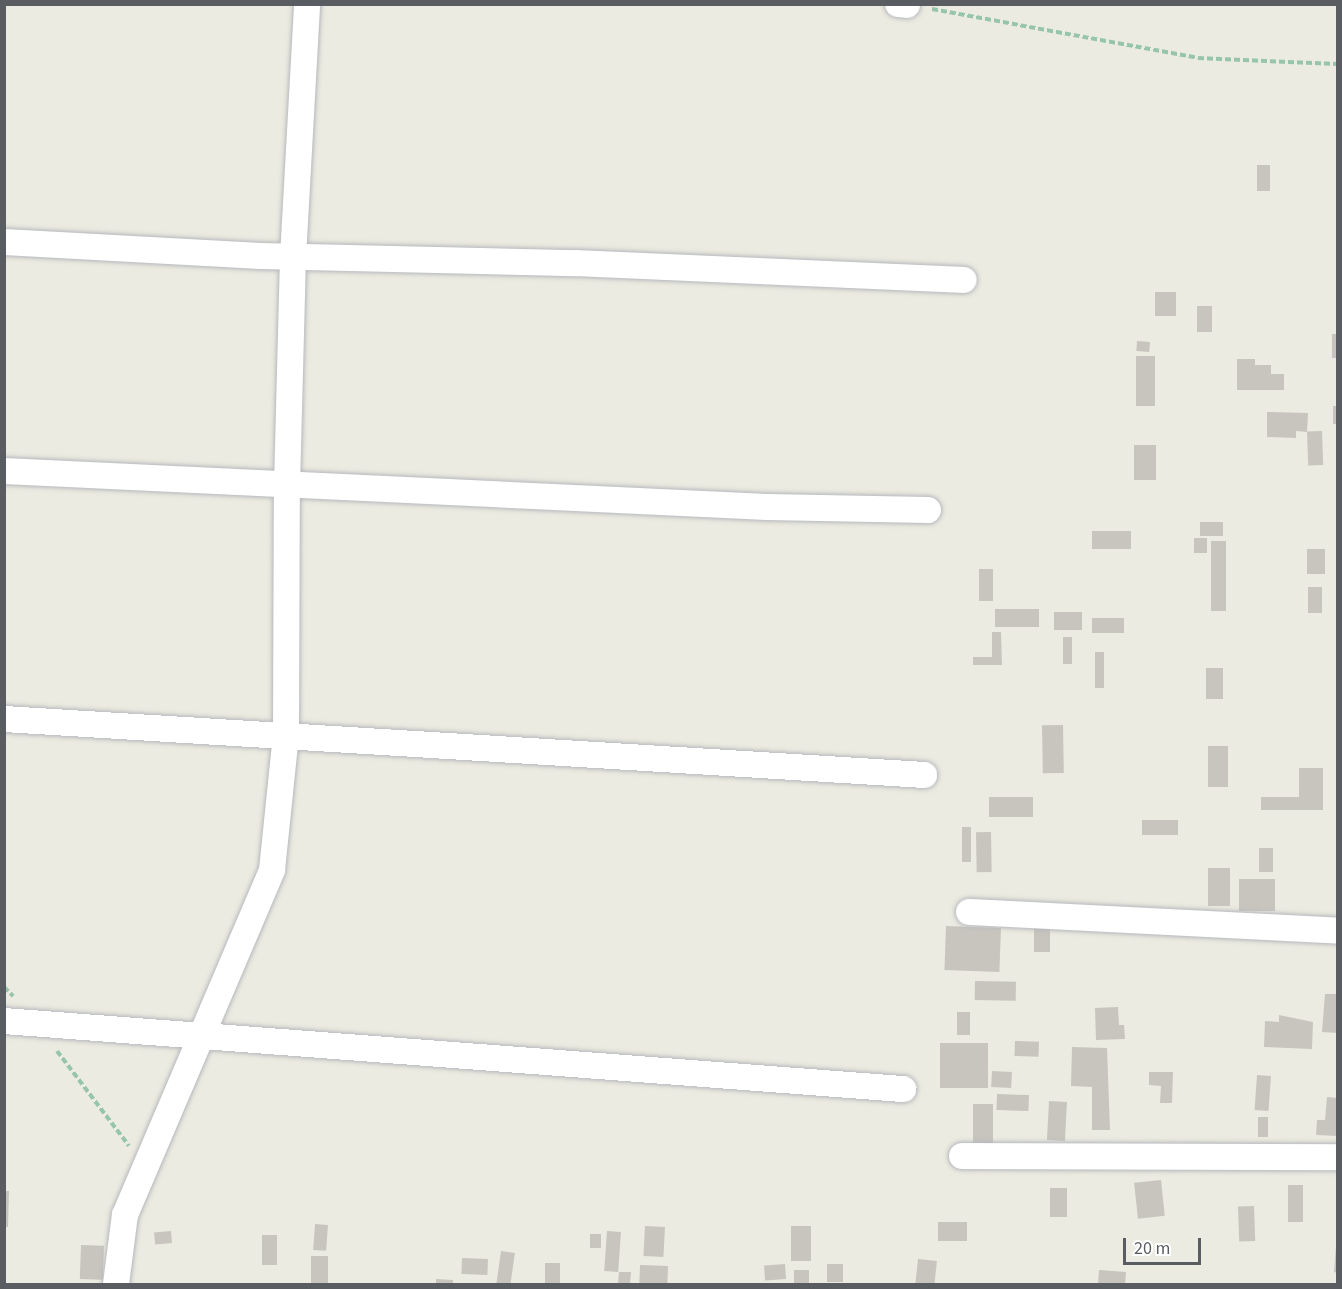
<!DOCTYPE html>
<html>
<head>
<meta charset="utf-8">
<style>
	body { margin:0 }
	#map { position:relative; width:1342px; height:1289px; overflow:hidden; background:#ecebe1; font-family:"Source Sans 3",sans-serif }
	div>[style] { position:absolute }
	.building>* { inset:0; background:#c7c5be; transform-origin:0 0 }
	.path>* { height:4px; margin-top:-2px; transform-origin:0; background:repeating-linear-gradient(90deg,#96c5a9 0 6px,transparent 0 9px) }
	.roads { filter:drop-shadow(0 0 2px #b6b8bd) drop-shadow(0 0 2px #b6b8bd) }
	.street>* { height:26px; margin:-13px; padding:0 13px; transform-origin:13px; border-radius:13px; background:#fff }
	span { translate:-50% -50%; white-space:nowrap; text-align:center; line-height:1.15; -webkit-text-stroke:4.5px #fff; paint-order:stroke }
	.frame { position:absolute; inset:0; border:6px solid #595c61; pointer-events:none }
	.scale { position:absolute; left:1123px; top:1238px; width:78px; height:27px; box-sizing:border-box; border:3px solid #595c61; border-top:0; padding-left:8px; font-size:18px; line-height:21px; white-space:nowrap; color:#595c61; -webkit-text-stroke:4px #fff; paint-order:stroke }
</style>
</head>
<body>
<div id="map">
	<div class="building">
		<i style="left:1257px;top:165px;width:13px;height:26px"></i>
		<i style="left:1155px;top:292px;width:21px;height:24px"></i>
		<i style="left:1197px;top:306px;width:15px;height:26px"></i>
		<i style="left:1332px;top:334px;width:6px;height:24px"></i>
		<i style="left:1137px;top:341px;width:13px;height:10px;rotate:4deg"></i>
		<i style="left:1136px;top:356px;width:19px;height:50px"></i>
		<i style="clip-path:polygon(1237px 359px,1255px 359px,1255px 365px,1271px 365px,1271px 374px,1284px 374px,1284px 390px,1237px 390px)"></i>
		<i style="left:1333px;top:406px;width:5px;height:18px"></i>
		<i style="clip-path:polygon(1267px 412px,1308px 413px,1307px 432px,1296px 431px,1296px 438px,1267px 437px)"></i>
		<i style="left:1322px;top:431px;width:34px;height:15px;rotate:88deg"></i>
		<i style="left:1134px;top:445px;width:22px;height:35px"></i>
		<i style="left:1200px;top:522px;width:23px;height:14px"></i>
		<i style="left:1092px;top:531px;width:39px;height:18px"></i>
		<i style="left:1194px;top:538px;width:13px;height:15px"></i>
		<i style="left:1211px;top:541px;width:15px;height:70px"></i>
		<i style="left:1325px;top:549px;width:25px;height:18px;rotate:90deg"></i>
		<i style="left:979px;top:569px;width:14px;height:32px"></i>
		<i style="left:1308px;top:587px;width:14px;height:26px"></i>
		<i style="left:995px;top:609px;width:44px;height:18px"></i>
		<i style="left:1054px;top:612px;width:28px;height:18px"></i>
		<i style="left:1124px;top:618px;width:15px;height:32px;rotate:90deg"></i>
		<i style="clip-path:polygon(992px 632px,1001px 632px,1002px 665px,973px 665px,973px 657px,992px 657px)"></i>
		<i style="left:1063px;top:637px;width:9px;height:27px"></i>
		<i style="left:1095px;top:652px;width:9px;height:36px"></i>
		<i style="left:1206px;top:668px;width:17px;height:31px"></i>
		<i style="left:1063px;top:725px;width:48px;height:21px;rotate:89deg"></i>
		<i style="left:1208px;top:746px;width:20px;height:41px"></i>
		<i style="clip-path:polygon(1299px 768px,1323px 768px,1323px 810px,1261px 810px,1261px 797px,1299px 797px)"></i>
		<i style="left:989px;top:797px;width:44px;height:20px"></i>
		<i style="left:1178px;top:820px;width:15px;height:36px;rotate:90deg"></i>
		<i style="left:971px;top:827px;width:35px;height:9px;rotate:90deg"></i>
		<i style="left:991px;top:832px;width:40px;height:15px;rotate:89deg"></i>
		<i style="left:1259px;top:848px;width:14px;height:24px"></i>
		<i style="left:1208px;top:868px;width:22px;height:38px"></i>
		<i style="left:1239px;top:879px;width:36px;height:32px"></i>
		<i style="left:1034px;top:923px;width:16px;height:29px"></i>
		<i style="left:946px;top:926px;width:55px;height:44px;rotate:2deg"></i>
		<i style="left:975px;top:981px;width:41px;height:19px;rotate:1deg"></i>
		<i style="clip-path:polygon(1325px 994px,1338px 994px,1338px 1033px,1322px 1032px)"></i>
		<i style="clip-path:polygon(1118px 1007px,1119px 1025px,1124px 1025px,1125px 1039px,1096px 1040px,1095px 1008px)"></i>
		<i style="left:957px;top:1012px;width:13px;height:23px"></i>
		<i style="clip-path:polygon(1279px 1015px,1313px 1022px,1312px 1049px,1264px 1047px,1265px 1021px,1279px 1022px)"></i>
		<i style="left:1015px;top:1041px;width:24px;height:15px;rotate:2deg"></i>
		<i style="left:940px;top:1043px;width:48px;height:45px"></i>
		<i style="clip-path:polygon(1072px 1047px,1107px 1048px,1110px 1130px,1092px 1130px,1092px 1087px,1071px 1086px)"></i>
		<i style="left:992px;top:1071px;width:20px;height:16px;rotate:3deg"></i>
		<i style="clip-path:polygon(1149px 1072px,1173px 1072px,1172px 1103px,1160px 1103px,1161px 1086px,1149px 1085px)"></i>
		<i style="left:1257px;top:1075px;width:14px;height:35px;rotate:4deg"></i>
		<i style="left:997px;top:1094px;width:32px;height:16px;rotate:2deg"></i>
		<i style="clip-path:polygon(1327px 1097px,1338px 1098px,1338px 1136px,1316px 1135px,1317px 1120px,1325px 1120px)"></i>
		<i style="left:1049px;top:1101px;width:18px;height:39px;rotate:3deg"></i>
		<i style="left:973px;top:1104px;width:20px;height:40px"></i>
		<i style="left:1258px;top:1117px;width:10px;height:20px"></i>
		<i style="left:1161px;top:1180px;width:36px;height:27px;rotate:84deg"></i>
		<i style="left:1288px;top:1185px;width:15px;height:37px"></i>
		<i style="left:1050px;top:1188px;width:17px;height:29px"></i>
		<i style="clip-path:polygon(4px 1191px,9px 1191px,8px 1227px,4px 1227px)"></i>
		<i style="left:1254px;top:1206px;width:35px;height:16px;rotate:88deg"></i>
		<i style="left:938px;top:1222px;width:29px;height:19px"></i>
		<i style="left:315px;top:1224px;width:13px;height:26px;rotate:4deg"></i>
		<i style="left:645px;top:1226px;width:20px;height:30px;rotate:3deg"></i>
		<i style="left:791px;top:1226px;width:20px;height:35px"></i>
		<i style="left:171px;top:1231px;width:12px;height:17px;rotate:85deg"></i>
		<i style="left:607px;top:1231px;width:14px;height:40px;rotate:4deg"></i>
		<i style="left:590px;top:1234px;width:11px;height:14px"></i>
		<i style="left:262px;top:1235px;width:15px;height:30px"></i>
		<i style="left:81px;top:1245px;width:23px;height:34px;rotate:2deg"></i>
		<i style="clip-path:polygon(1336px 1246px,1338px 1246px,1338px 1273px,1334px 1272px)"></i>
		<i style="left:501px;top:1251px;width:14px;height:33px;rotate:8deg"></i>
		<i style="left:311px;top:1256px;width:17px;height:28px"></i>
		<i style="left:462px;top:1258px;width:26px;height:16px;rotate:2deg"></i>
		<i style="left:918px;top:1259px;width:19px;height:25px;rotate:6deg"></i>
		<i style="left:545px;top:1263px;width:15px;height:20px"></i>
		<i style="left:785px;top:1264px;width:15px;height:21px;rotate:86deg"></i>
		<i style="left:827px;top:1264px;width:16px;height:18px"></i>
		<i style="left:640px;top:1265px;width:28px;height:19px;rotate:2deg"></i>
		<i style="left:794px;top:1270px;width:15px;height:14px"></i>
		<i style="left:1099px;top:1270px;width:27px;height:13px;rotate:4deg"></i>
		<i style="clip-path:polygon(619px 1272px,631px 1272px,630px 1284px,618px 1284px)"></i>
		<i style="clip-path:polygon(436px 1279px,453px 1280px,453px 1284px,436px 1284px)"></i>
	</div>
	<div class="path">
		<i style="left:932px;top:9px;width:270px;rotate:10.4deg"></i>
		<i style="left:1198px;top:58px;width:140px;rotate:2.5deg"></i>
		<i style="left:4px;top:987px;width:13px;rotate:45deg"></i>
		<i style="left:57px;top:1051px;width:119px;rotate:52.8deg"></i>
	</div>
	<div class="roads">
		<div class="street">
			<i style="left:898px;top:4px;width:9px;rotate:6deg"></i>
			<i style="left:4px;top:242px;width:257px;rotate:3.1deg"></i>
			<i style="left:261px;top:256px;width:315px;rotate:1.3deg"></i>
			<i style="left:576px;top:263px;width:388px;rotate:2.5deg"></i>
			<i style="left:4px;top:471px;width:764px;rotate:2.7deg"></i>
			<i style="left:767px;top:507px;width:161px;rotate:1.1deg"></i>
			<i style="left:4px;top:719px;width:922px;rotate:3.48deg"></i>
			<i style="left:969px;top:912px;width:369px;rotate:2.9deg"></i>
			<i style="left:4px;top:1021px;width:902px;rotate:4.33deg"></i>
			<i style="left:962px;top:1156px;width:376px;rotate:0.2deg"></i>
			<i style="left:116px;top:1284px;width:70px;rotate:-82.6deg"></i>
			<i style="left:125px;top:1215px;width:375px;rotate:-66.9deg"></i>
			<i style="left:272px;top:870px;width:137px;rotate:-84.1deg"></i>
			<i style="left:286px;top:734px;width:248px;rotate:-89.8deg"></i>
			<i style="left:287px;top:486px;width:229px;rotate:-88.5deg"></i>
			<i style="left:293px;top:257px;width:253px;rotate:-86.8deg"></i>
		</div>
	</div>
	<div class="frame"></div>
	<div class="scale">20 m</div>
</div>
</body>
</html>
